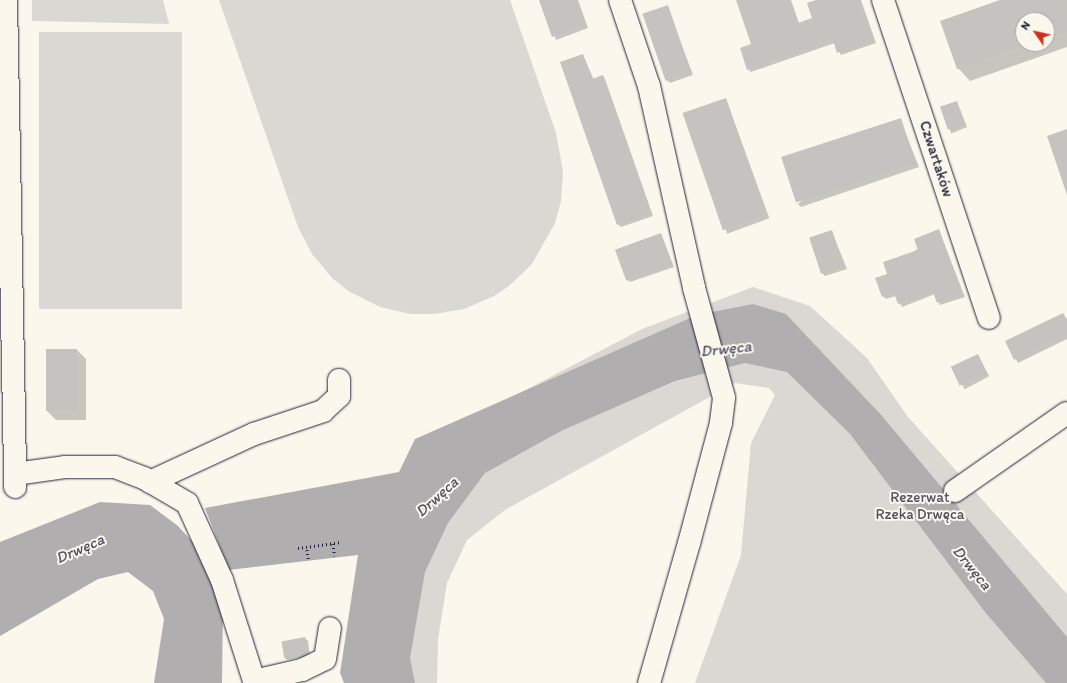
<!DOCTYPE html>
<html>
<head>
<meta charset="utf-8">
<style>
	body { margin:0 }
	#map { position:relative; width:1067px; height:683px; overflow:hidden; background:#fbf7ec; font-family:Itim,sans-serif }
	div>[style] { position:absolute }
	.green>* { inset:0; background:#dbd8d3; transform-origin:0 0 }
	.water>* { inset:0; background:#b1aeb0 }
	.shadow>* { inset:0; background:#0003; transform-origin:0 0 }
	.building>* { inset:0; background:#c6c2c0; transform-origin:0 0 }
	.path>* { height:2.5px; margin-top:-1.25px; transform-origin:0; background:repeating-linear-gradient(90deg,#22223b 0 1px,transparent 0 4px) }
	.roads { filter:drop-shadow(0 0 1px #22223b) drop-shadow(0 0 1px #22223b) }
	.minor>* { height:22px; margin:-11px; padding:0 11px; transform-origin:11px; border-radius:11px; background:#fbf7ec }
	span { translate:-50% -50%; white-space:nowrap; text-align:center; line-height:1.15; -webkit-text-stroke:4px #fbf7ec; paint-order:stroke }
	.street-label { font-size:15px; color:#22223b }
	.park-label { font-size:15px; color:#505061 }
	.water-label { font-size:16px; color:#545364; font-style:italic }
	.north { position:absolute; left:1015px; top:12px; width:40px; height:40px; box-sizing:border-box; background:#fbf7ec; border:1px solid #a4a2a5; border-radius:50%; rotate:304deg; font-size:11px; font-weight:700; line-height:16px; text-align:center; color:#22223b }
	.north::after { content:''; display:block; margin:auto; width:14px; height:18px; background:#c8321e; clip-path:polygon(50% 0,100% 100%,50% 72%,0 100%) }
</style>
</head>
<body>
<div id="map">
	<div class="green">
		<i style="clip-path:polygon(32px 0,163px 0,169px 24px,32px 21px)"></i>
		<i style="clip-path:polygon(219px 0,510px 0,556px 133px,563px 172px,561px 201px,555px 223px,532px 264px,509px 286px,494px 296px,464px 309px,434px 314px,410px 314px,380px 307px,350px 292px,333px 279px,312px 254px,298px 227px)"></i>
		<i style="left:182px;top:32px;width:277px;height:143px;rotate:90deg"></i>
		<i style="clip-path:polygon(753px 287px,810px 306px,867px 358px,908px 417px,1067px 594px,1067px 683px,695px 683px,741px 555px,751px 443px,775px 395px,769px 388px,735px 383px,505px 510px,467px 540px,447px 583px,438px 639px,437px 683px,345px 683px,428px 460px,518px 394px,642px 329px)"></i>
	</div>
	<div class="water">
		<i style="clip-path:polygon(753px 304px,786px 314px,882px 416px,1067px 637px,1067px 683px,1046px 683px,985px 612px,850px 434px,787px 372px,745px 363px,675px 381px,561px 431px,485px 473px,448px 523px,425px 572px,410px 658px,415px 683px,344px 683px,340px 673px,358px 555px,229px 570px,205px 508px,399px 472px,415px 439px,697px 315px)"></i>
		<i style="clip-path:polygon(100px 502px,150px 505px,178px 526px,199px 549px,223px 607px,222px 683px,154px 683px,164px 619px,153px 591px,128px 572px,98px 579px,0 636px,0 542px)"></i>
	</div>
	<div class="shadow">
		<i style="clip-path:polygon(540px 0,578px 0,588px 28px,556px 40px)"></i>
		<i style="clip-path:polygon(737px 0,791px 0,799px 23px,813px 19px,819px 0,861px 0,876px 43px,841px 55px,835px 43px,751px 72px,748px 69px,753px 45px)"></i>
		<i style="clip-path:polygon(evenodd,1003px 0,1067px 0,1067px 47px,970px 81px,958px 68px,1003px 0,1023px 20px,1047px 20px,1047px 44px,1023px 44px,1023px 20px)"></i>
		<i style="clip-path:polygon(667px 6px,693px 75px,670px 83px,667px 80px)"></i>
		<i style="clip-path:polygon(583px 55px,594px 80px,603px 76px,605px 79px,653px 216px,621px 227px,618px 224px)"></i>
		<i style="left:726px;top:99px;width:127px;height:45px;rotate:70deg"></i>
		<i style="left:957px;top:102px;width:27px;height:17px;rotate:68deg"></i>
		<i style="clip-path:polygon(900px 119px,919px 167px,801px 207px,798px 204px)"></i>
		<i style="clip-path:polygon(939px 230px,965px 297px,940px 305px,935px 294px,902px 307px,896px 296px,886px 299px,883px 296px,888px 274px)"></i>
		<i style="clip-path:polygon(832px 232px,847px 269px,825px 276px,822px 273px)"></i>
		<i style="clip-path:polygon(661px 234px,674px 267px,630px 282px,627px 279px)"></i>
		<i style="clip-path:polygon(1063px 314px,1067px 319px,1067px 339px,1018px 363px,1006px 341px)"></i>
		<i style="clip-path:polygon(77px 350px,86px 359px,86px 420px,56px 420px,47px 411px)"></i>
		<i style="left:978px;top:355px;width:24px;height:28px;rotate:62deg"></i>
		<i style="clip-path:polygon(305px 638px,308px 641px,310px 656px,287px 660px,284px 657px,282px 642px)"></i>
	</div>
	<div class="building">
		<i style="clip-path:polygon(539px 0,577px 0,586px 25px,552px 37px)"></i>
		<i style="clip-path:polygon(736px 0,790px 0,798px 23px,812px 18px,807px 3px,816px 0,859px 0,873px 40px,837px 53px,833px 40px,747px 70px,740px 48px,751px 44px)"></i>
		<i style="clip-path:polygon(1000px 0,1066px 0,1067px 31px,1047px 38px,1047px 20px,1023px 20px,1023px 44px,1028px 44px,957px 69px,940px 21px)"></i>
		<i style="left:668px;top:5px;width:71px;height:27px;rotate:71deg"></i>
		<i style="clip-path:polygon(583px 54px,592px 79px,603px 75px,651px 213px,617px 225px,560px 62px)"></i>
		<i style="left:726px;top:98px;width:124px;height:46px;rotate:71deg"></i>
		<i style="left:957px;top:101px;width:24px;height:18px;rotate:71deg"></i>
		<i style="left:901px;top:118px;width:48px;height:126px;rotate:72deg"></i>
		<i style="clip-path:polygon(1067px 129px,1067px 195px,1047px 136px)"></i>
		<i style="clip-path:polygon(939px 229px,962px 294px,937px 303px,933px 292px,898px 304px,894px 293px,882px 297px,875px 278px,887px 274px,883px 262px,918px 250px,914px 239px)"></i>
		<i style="left:832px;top:230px;width:38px;height:24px;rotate:72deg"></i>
		<i style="left:661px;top:233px;width:33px;height:49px;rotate:70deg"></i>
		<i style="clip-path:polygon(1063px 313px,1067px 321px,1067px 335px,1014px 360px,1005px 341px)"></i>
		<i style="left:46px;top:349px;width:31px;height:62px"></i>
		<i style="left:978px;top:354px;width:21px;height:30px;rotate:65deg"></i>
		<i style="left:305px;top:637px;width:16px;height:24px;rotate:79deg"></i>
	</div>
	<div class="path">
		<i style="left:333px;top:544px;width:12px;rotate:81deg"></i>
		<i style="left:298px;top:548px;width:8px;rotate:-7deg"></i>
		<i style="left:308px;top:559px;width:12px;rotate:-99deg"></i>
		<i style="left:306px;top:547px;width:36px;rotate:-8deg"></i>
	</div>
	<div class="roads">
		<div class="minor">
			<i style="left:6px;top:0;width:487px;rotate:88.9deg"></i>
			<i style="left:620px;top:0;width:91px;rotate:71.4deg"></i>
			<i style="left:649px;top:86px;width:207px;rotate:77.4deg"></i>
			<i style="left:694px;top:288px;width:114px;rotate:74.7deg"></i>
			<i style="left:724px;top:398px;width:25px;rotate:97deg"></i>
			<i style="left:721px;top:423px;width:124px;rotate:104.9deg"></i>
			<i style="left:689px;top:543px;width:146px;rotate:105.9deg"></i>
			<i style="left:883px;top:0;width:335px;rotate:71.6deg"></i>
			<i style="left:15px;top:474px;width:50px;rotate:-8deg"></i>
			<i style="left:65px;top:467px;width:50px"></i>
			<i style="left:115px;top:467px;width:31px;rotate:21deg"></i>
			<i style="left:144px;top:478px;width:50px;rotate:30.2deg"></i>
			<i style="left:187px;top:503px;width:85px;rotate:65.6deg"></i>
			<i style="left:222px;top:580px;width:106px;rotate:72.4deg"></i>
			<i style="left:254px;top:681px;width:49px;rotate:-12.9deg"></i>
			<i style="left:302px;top:670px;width:25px;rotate:-26deg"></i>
			<i style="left:325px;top:659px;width:31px;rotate:-81deg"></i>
			<i style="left:150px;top:482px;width:115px;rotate:-24.8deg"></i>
			<i style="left:254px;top:434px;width:73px;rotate:-18.4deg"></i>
			<i style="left:323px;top:411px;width:22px;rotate:-43deg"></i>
			<i style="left:339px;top:396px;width:16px;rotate:-90deg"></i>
			<i style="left:955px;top:491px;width:136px;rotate:-34.9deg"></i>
		</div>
	</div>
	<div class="street-label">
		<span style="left:936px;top:159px;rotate:72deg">Czwartaków</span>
	</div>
	<div class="park-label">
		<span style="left:920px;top:506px">Rezerwat<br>Rzeka Drwęca</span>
	</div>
	<div class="water-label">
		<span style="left:726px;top:349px;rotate:-6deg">Drwęca</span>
		<span style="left:437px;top:497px;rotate:-42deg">Drwęca</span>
		<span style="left:80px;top:549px;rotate:-24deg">Drwęca</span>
		<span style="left:972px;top:568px;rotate:51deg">Drwęca</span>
	</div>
	<div class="north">N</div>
</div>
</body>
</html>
